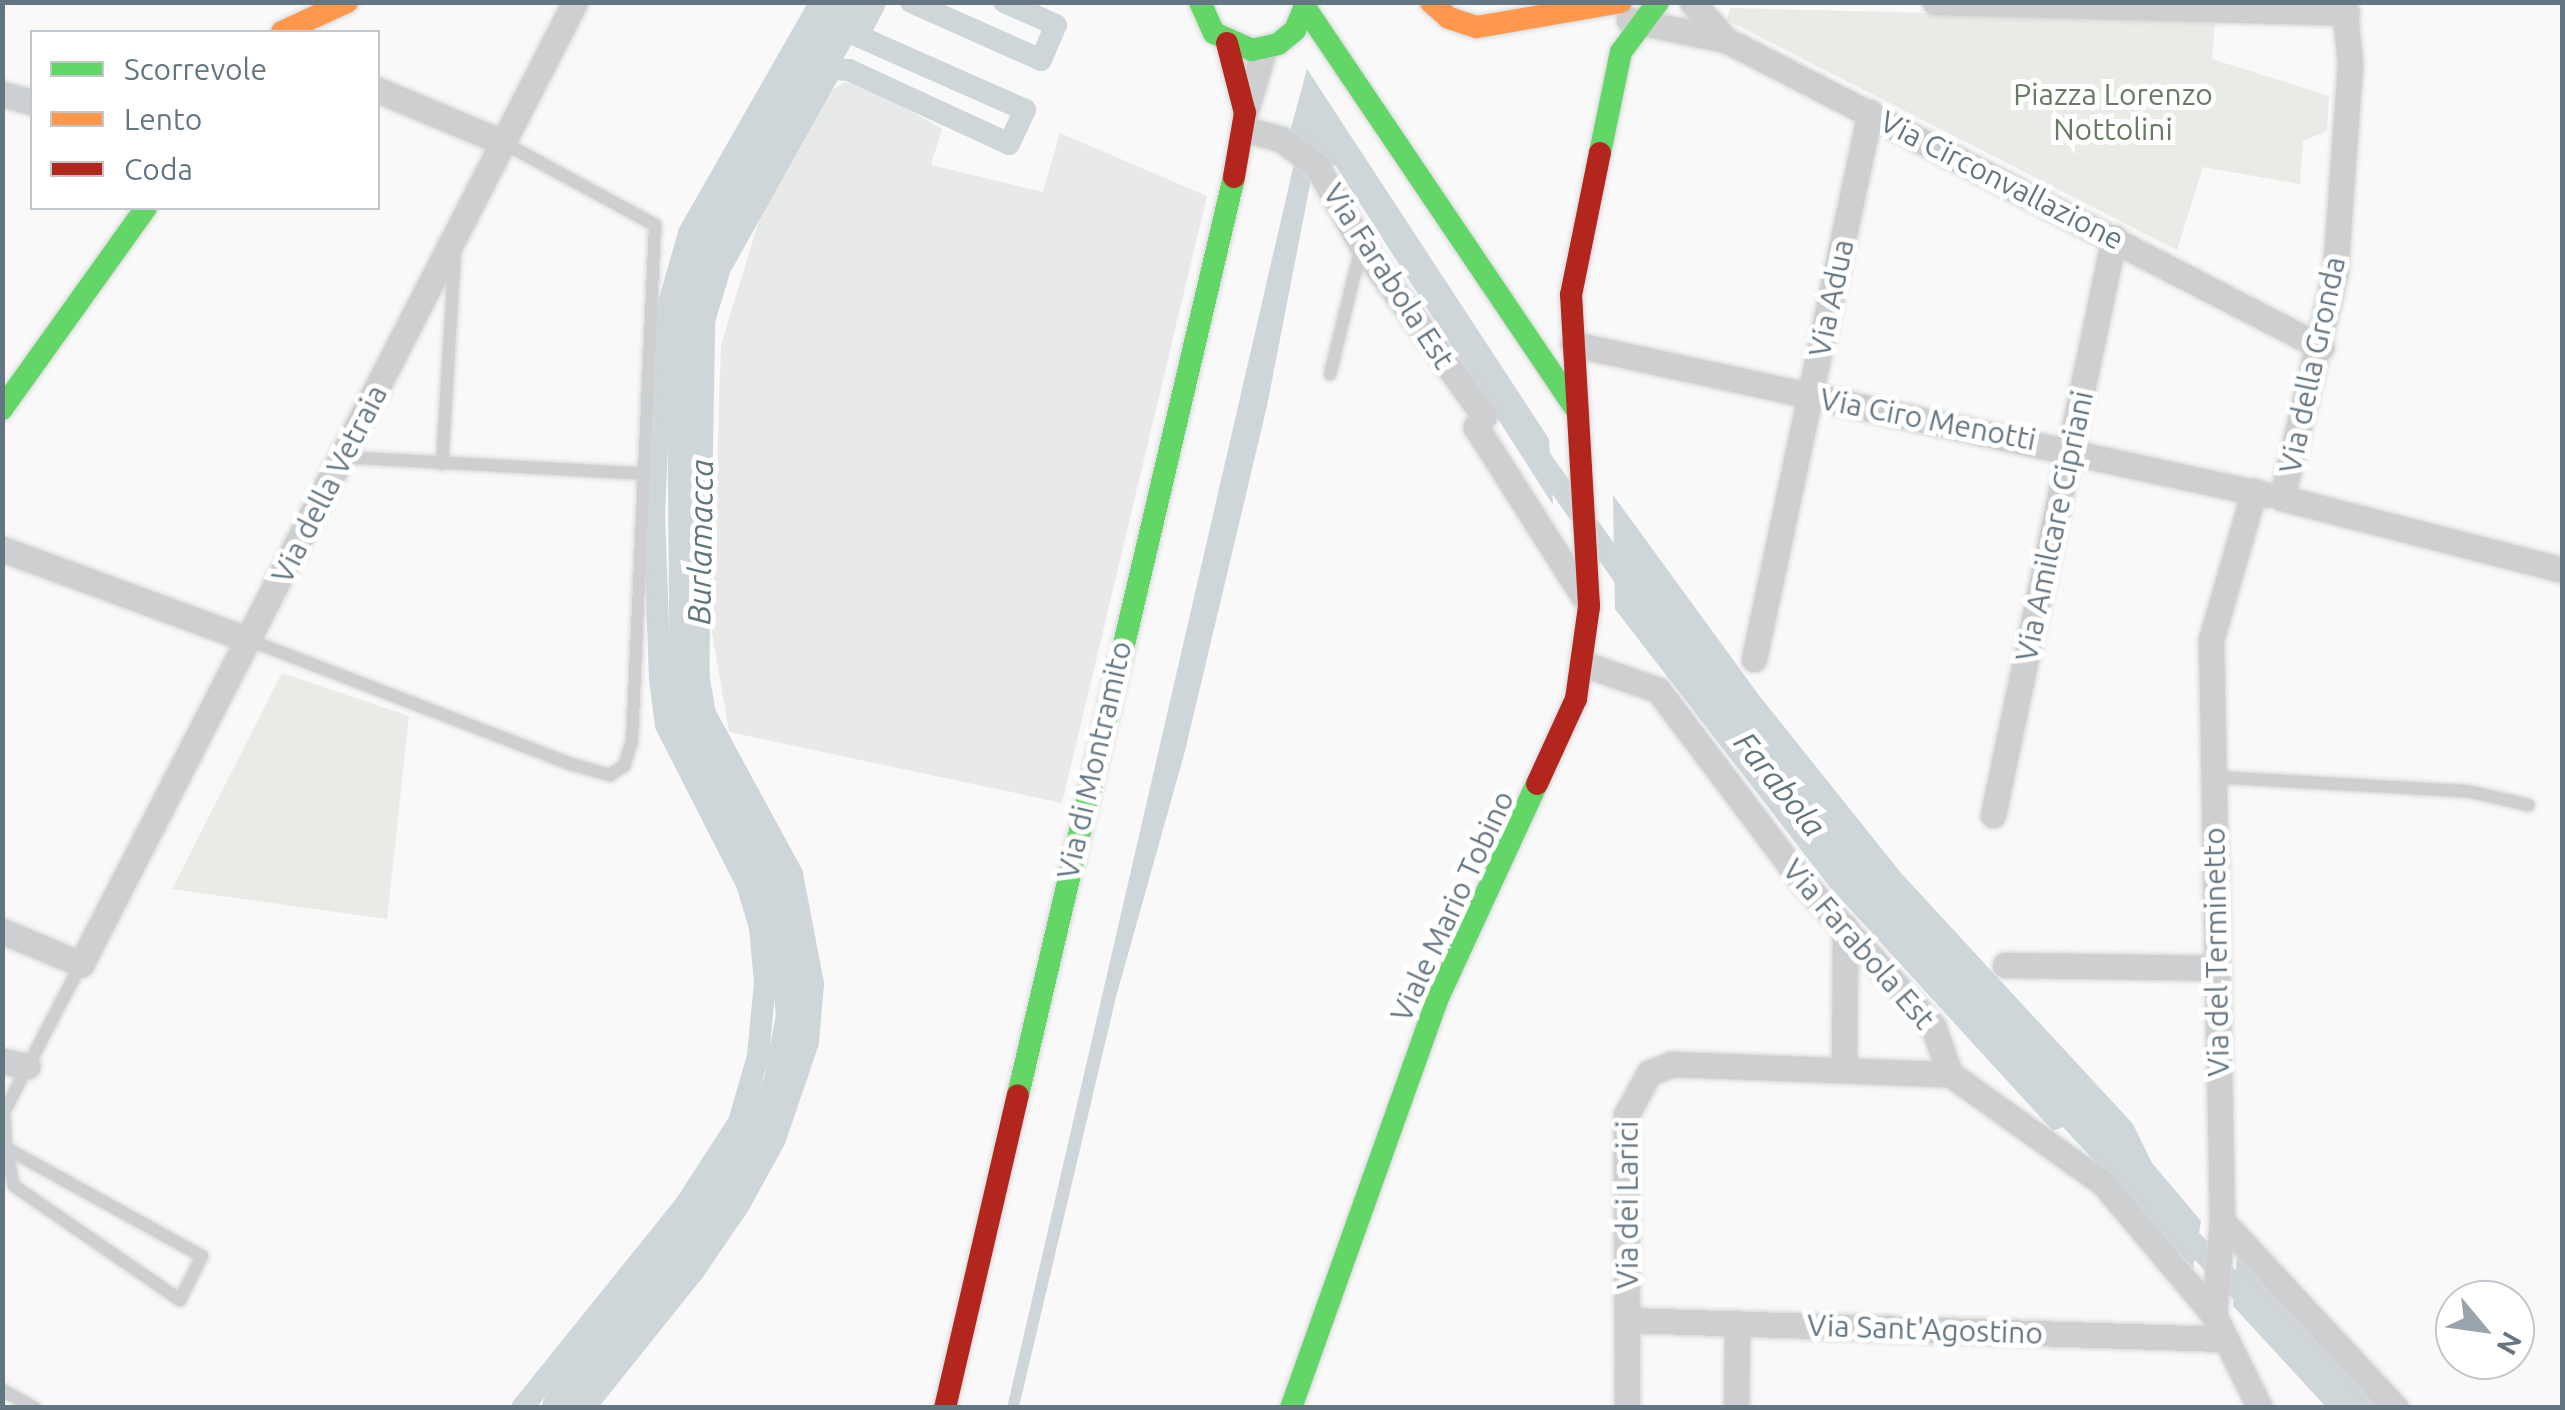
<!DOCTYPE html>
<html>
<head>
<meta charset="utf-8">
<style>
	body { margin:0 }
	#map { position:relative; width:2565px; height:1410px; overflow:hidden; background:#f9f9f9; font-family:Ubuntu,sans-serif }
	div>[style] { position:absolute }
	.built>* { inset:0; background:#e8e9e9 }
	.green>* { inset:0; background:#e8ebe6 }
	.water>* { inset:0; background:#ced6d9 }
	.canal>* { height:22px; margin:-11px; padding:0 11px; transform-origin:11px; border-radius:11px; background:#ced6d9 }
	.river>* { height:40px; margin:-20px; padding:0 20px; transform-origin:20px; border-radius:20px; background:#ced6d9 }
	.roads { filter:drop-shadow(0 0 2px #d5d6d7) drop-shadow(0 0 2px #d5d6d7) }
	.lane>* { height:12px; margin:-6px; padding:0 6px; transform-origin:6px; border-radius:6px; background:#cecfd0 }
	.street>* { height:25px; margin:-12.5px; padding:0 12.5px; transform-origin:12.5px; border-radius:12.5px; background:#cecfd0 }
	.fast>* { height:22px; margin:-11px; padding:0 11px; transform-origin:11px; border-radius:11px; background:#63d668 }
	.slow>* { height:22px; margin:-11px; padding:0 11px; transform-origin:11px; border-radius:11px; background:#ff974d }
	.jam>* { height:22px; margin:-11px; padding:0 11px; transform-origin:11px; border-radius:11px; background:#b3261e }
	span { translate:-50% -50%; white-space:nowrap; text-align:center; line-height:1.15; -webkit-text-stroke:10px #fff; paint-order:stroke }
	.park-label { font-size:30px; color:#687a64 }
	.street-label { font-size:30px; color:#657683 }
	.water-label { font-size:32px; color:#60757c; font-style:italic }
	.frame { position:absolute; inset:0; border:5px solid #657683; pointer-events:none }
	.legend { position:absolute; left:30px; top:30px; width:350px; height:180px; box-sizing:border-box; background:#fff; border:2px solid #c1c8cd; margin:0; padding:12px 18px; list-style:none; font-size:30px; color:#657683 }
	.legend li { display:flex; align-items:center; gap:20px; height:50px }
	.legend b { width:50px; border:2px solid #c1c8cd }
	.north { position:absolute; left:2435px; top:1280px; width:100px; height:100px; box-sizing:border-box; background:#fff; border:2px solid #c1c8cd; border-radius:50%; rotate:119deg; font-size:28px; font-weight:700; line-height:40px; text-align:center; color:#657683 }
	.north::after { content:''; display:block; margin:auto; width:35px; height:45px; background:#99a4ac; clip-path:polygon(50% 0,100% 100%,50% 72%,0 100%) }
</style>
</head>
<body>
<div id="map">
	<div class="built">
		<i style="clip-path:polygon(845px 82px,870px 87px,942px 129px,931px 165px,1043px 192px,1060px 133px,1207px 196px,1062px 803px,729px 732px,712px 632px,721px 345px,760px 217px,823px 95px)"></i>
	</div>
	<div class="green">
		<i style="clip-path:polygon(1730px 8px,2215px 20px,2212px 59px,2329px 96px,2327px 131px,2303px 141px,2300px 184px,2203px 167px,2177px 250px,1727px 20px)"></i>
		<i style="clip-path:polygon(282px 673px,409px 716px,387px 919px,172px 889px)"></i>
	</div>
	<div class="water">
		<i style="clip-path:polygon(1307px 69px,1549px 439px,1553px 505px,1336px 166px,1315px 159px,1267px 406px,1185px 751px,1116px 997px,1019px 1407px,1007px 1408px,1296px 155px,1289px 135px)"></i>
		<i style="clip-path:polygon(1613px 495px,1758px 694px,1901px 873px,2133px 1124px,2152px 1163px,2201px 1221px,2193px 1268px,2063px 1127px,2053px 1131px,1829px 886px,1615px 609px)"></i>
		<i style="clip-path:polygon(2237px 1255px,2378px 1407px,2326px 1407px,2233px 1306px)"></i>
	</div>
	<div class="canal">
		<i style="left:911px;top:2px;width:142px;rotate:24deg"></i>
		<i style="left:1041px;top:60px;width:38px;rotate:-67deg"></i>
		<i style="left:1056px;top:25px;width:57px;rotate:-156.1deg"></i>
		<i style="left:1533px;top:448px;width:168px;rotate:54.7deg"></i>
		<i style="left:2176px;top:1225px;width:113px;rotate:45.7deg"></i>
		<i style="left:522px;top:1408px;width:262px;rotate:-51.2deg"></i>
		<i style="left:686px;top:1204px;width:98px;rotate:-57.1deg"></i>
		<i style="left:739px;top:1122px;width:69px;rotate:-73.9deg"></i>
		<i style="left:758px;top:1056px;width:74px;rotate:-84.6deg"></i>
		<i style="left:765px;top:982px;width:55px;rotate:-95.2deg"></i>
		<i style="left:760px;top:927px;width:45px;rotate:-106.8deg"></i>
		<i style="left:747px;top:884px;width:178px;rotate:-117deg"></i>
		<i style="left:666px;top:725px;width:46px;rotate:-97.4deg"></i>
		<i style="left:660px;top:679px;width:163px;rotate:-92.1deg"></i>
		<i style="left:654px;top:516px;width:188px;rotate:-87.6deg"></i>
		<i style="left:662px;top:328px;width:99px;rotate:-74.1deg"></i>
		<i style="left:689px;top:233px;width:266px;rotate:-60.3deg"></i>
		<i style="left:584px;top:1408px;width:174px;rotate:-51.3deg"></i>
		<i style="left:693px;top:1272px;width:83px;rotate:-55.7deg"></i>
		<i style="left:740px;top:1203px;width:73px;rotate:-61.3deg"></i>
		<i style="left:775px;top:1139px;width:102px;rotate:-71.2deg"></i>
		<i style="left:808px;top:1042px;width:58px;rotate:-85.1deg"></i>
		<i style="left:813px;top:984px;width:112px;rotate:-100.8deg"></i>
		<i style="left:792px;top:874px;width:182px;rotate:-118.5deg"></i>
		<i style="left:705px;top:714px;width:39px;rotate:-100deg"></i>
		<i style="left:698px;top:676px;width:355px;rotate:-89deg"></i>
		<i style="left:704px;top:321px;width:55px;rotate:-73.2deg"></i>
		<i style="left:720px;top:268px;width:228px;rotate:-60.8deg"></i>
		<i style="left:831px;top:69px;width:18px;rotate:3deg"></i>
		<i style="left:849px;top:70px;width:176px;rotate:24.8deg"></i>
		<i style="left:1009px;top:144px;width:38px;rotate:-65deg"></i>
		<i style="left:1025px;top:110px;width:183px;rotate:-156.1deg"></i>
		<i style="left:858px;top:36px;width:38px;rotate:-63deg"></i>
	</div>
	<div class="river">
		<i style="left:562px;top:1408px;width:251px;rotate:-51.5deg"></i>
		<i style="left:718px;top:1212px;width:58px;rotate:-57.7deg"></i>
		<i style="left:749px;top:1163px;width:88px;rotate:-66.6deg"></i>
		<i style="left:784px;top:1082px;width:68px;rotate:-79.8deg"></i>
		<i style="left:796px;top:1015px;width:97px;rotate:-95.9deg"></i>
		<i style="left:786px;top:919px;width:225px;rotate:-115.3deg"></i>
		<i style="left:690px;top:716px;width:372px;rotate:-90.5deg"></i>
		<i style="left:687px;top:344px;width:50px;rotate:-84.3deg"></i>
		<i style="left:692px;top:294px;width:82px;rotate:-64.7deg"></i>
		<i style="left:727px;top:220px;width:252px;rotate:-60deg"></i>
	</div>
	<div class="roads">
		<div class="lane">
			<i style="left:1330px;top:374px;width:130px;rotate:-76.2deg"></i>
			<i style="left:343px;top:457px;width:300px;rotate:3.2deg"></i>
			<i style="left:442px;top:464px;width:213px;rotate:-86.5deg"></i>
			<i style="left:249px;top:640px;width:345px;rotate:21.1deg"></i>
			<i style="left:571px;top:764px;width:41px;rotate:15.8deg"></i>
			<i style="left:610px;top:775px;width:17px;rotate:-33deg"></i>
			<i style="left:624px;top:766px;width:26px;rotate:-72deg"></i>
			<i style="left:632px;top:741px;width:517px;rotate:-87.45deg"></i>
			<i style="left:655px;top:225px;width:174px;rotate:-151.5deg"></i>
			<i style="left:2213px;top:777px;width:254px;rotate:3.2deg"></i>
			<i style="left:2467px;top:791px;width:63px;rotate:12.9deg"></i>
			<i style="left:6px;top:1148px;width:224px;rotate:28.9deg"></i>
			<i style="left:202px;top:1256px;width:49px;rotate:116.6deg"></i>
			<i style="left:180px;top:1300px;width:201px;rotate:-145.5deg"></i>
			<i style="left:14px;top:1186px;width:39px;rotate:-102deg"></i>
			<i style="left:6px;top:1148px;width:36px;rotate:-93deg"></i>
			<i style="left:4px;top:1112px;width:167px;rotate:-62.5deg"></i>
			<i style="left:2px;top:1390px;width:38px;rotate:29deg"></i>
		</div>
		<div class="street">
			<i style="left:1692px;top:2px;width:51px;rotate:48.2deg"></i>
			<i style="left:1726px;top:40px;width:670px;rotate:27.29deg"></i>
			<i style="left:1935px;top:2px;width:412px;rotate:1.5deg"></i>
			<i style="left:2344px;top:2px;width:62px;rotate:84.5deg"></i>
			<i style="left:2350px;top:64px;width:210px;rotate:94.1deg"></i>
			<i style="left:2335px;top:273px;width:231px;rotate:103.3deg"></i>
			<i style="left:2282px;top:498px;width:289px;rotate:14.4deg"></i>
			<i style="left:1629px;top:20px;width:99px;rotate:11.7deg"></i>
			<i style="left:378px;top:90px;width:134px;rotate:22.8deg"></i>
			<i style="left:2px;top:94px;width:31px;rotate:15deg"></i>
			<i style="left:1245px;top:113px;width:67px;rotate:-73.5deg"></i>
			<i style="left:1244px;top:129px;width:38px;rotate:15deg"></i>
			<i style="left:1281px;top:139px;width:45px;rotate:36.9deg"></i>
			<i style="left:1317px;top:166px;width:92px;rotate:60.6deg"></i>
			<i style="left:1362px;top:246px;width:209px;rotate:54.3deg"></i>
			<i style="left:1484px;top:416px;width:14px;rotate:126deg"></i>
			<i style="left:1476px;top:427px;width:201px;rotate:57.6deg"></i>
			<i style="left:1573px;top:344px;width:710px;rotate:12.28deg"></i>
			<i style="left:2254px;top:491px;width:155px;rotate:106.1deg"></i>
			<i style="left:2211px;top:640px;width:581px;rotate:88.92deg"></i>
			<i style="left:2222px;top:1221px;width:94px;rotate:94.9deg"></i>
			<i style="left:2214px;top:1315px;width:104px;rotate:63.7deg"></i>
			<i style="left:2px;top:549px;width:263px;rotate:20.2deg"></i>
			<i style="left:1754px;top:659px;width:559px;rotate:-78.03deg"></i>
			<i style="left:1584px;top:664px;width:78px;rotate:19.4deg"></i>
			<i style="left:1658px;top:690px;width:238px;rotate:53deg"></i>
			<i style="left:1801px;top:880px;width:197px;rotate:47.9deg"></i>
			<i style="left:1933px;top:1026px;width:51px;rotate:70.5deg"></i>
			<i style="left:1950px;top:1074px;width:188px;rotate:35.5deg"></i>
			<i style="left:2103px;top:1183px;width:172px;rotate:49.9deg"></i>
			<i style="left:1993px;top:815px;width:590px;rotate:-78.16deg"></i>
			<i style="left:2px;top:931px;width:86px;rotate:22.7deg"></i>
			<i style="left:81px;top:964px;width:1081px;rotate:-62.82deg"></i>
			<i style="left:2005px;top:965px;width:210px;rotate:0.8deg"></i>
			<i style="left:2px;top:1061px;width:26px;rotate:11deg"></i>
			<i style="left:1844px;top:1066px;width:139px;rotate:-89.6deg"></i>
			<i style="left:2222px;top:1221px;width:255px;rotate:47.1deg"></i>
			<i style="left:1627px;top:1320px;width:595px;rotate:1.83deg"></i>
			<i style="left:1627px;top:1408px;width:293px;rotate:-90.2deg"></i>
			<i style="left:1626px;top:1115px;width:48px;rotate:-61.3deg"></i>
			<i style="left:1649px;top:1073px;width:25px;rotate:-21deg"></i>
			<i style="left:1672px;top:1064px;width:278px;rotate:2.1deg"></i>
			<i style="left:1736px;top:1408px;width:85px;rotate:-89.3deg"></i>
		</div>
		<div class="fast">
			<i style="left:1200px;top:2px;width:34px;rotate:66deg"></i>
			<i style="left:1214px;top:33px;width:42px;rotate:24.1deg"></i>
			<i style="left:1252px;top:50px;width:27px;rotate:-13deg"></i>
			<i style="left:1278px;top:44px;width:22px;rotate:-39deg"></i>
			<i style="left:1295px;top:30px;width:30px;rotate:-67deg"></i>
			<i style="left:1306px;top:9px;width:483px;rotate:56deg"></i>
			<i style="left:1600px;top:153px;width:103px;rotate:-78.3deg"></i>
			<i style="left:1621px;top:52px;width:62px;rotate:-53.5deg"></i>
			<i style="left:2px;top:409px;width:247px;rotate:-54.4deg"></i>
			<i style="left:1018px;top:1095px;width:943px;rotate:-76.76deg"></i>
			<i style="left:1291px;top:1408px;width:433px;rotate:-70.3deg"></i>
			<i style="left:1437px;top:1000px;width:238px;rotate:-65.2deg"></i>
		</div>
		<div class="slow">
			<i style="left:1431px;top:2px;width:24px;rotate:42deg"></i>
			<i style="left:1449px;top:18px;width:29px;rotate:18deg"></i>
			<i style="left:1477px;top:27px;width:146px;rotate:-9.8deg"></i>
			<i style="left:282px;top:32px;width:72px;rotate:-24.8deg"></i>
		</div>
		<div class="jam">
			<i style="left:1227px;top:43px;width:72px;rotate:75.6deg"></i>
			<i style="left:1245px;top:113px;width:65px;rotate:99.8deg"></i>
			<i style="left:1537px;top:784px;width:94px;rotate:-65.4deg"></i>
			<i style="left:1576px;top:699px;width:94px;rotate:-82deg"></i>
			<i style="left:1589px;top:606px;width:312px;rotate:-93.3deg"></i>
			<i style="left:1571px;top:295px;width:145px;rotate:-78.5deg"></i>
			<i style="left:945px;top:1408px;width:321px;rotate:-76.9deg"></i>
		</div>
	</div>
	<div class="park-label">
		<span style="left:2113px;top:111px">Piazza Lorenzo<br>Nottolini</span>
	</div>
	<div class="street-label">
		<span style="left:2002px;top:180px;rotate:27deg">Via Circonvallazione</span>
		<span style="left:1389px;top:276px;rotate:57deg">Via Farabola Est</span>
		<span style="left:1831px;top:298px;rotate:-78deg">Via Adua</span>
		<span style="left:2312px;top:365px;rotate:-78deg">Via della Gronda</span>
		<span style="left:1928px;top:419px;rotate:11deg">Via Ciro Menotti</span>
		<span style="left:329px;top:484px;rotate:-63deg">Via della Vetraia</span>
		<span style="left:2054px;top:526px;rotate:-78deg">Via Amilcare Cipriani</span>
		<span style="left:1094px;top:760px;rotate:-77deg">Via di Montramito</span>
		<span style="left:1452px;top:906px;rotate:-65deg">Viale Mario Tobino</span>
		<span style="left:1859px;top:944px;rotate:49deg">Via Farabola Est</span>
		<span style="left:2216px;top:952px;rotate:-91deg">Via del Terminetto</span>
		<span style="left:1627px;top:1205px;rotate:-90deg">Via dei Larici</span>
		<span style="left:1925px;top:1329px;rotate:2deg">Via Sant'Agostino</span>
	</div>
	<div class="water-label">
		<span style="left:700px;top:542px;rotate:-89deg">Burlamacca</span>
		<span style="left:1780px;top:784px;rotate:51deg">Farabola</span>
	</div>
	<div class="frame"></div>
	<ul class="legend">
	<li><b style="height:12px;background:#63d668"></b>Scorrevole</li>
	<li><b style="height:12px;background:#ff974d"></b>Lento</li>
	<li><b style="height:12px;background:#b3261e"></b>Coda</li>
	</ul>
	<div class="north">N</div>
</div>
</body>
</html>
